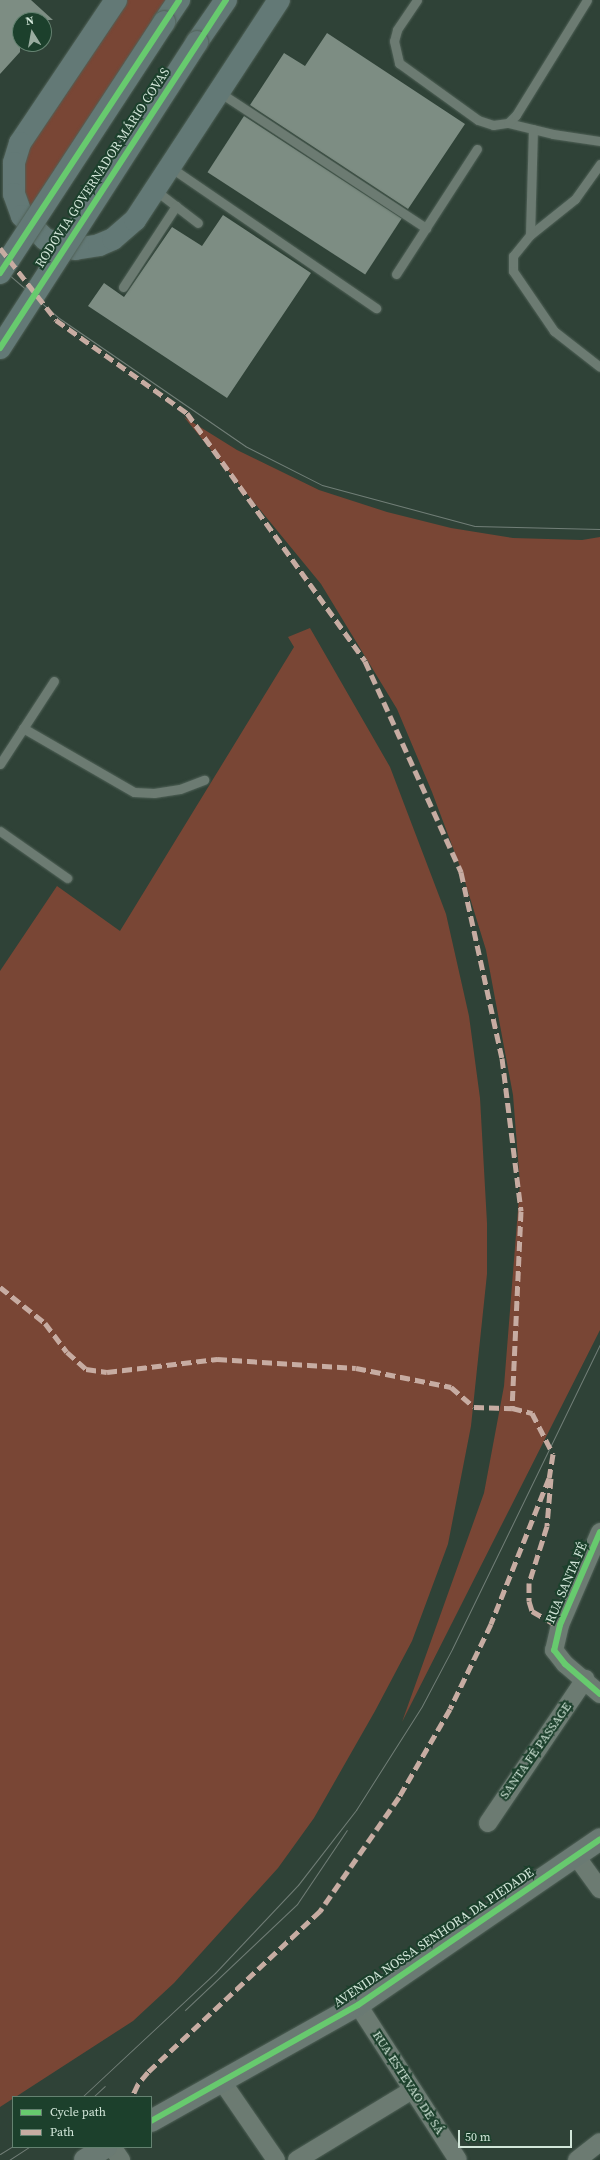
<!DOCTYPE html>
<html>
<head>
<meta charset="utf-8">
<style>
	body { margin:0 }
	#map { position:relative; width:600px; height:2160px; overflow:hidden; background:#2f4237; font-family:"Source Serif 4",serif }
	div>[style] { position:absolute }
	.green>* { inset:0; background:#794635 }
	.building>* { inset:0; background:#7d8d83; transform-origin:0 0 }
	.roads { filter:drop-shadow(0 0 1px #506157) drop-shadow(0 0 1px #506157) }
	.lane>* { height:9px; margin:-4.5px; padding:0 4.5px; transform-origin:4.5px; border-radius:4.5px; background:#6c7b72 }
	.street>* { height:18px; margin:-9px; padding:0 9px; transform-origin:9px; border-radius:9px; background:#6c7b72 }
	.secondary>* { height:22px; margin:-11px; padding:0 11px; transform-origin:11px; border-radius:11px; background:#6a7a73 }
	.highway>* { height:22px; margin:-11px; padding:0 11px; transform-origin:11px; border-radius:11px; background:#637976 }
	.tram>* { height:1px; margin:-0.5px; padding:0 0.5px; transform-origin:0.5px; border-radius:0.5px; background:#717e77 }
	.bridges { filter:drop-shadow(0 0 1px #506157) drop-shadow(0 0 1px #506157) }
	.highway-bridge>* { height:22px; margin:-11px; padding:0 11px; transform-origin:11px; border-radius:11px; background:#637976 }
	.quiet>* { height:5px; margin-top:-2.5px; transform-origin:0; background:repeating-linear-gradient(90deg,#c7aca2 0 10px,transparent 0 15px) }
	.cycleway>* { height:6px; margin:-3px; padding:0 3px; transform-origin:3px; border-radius:3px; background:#67ca6e }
	span { translate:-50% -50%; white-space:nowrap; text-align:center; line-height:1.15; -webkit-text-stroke:4px #1c402c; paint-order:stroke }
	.street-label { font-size:13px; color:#d2e6d9 }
	.legend { position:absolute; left:12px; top:2096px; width:140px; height:52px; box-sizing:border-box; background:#1c402c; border:1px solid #658271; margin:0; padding:5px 7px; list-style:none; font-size:12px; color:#d2e6d9 }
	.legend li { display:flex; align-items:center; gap:8px; height:20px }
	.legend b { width:20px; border:1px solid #658271 }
	.north { position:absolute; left:12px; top:12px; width:40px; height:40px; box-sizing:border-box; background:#1c402c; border:1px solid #658271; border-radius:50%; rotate:349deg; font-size:11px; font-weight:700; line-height:16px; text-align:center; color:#d2e6d9 }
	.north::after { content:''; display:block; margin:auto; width:14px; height:18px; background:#99ada0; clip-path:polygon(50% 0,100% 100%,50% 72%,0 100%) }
	.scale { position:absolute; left:458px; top:2130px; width:114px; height:18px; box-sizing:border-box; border:2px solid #d2e6d9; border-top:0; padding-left:5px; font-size:12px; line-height:14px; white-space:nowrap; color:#d2e6d9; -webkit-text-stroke:3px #1c402c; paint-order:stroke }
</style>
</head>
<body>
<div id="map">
	<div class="green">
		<i style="clip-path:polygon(116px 0,170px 0,30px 211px,25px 204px,20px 163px)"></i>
		<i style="clip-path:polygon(184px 417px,237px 450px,319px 490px,387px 512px,451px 528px,513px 538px,582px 540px,600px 537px,600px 1330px,402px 1722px,484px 1493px,504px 1386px,520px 1184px,513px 1095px,486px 950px,462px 872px,432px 792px,397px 709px,321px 584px)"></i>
		<i style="clip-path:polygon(310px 628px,390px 767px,446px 914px,469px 1016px,480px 1098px,487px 1223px,487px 1274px,471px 1426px,448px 1544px,412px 1641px,375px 1711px,314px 1818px,278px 1868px,174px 1983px,133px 2021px,0 2107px,0 971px,57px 886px,120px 931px,294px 647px,288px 637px)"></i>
	</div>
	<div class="building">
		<i style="clip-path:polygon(0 0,31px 0,53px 20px,20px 20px,20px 52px,0 74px)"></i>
		<i style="clip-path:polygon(327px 33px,465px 124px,408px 209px,250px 105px,284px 53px,305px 66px)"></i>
		<i style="left:244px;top:116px;width:188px;height:67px;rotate:33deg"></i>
		<i style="clip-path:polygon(223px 215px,311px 273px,227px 398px,88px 306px,104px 283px,124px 297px,172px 227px,202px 246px)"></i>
	</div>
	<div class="roads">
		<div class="lane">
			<i style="left:417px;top:0;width:36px;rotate:124deg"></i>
			<i style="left:397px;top:30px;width:11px;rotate:105deg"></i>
			<i style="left:394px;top:41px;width:23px;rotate:77deg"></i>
			<i style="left:399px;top:63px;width:97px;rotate:35.8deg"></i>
			<i style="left:478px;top:120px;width:16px;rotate:18deg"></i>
			<i style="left:493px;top:125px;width:15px;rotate:-8deg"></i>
			<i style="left:508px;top:123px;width:46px;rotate:13.7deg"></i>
			<i style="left:553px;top:134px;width:48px;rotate:8.5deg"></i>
			<i style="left:219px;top:92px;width:248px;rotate:33.3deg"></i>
			<i style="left:508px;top:123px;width:11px;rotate:-45deg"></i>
			<i style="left:516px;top:115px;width:135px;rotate:-58.3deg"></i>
			<i style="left:600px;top:164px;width:43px;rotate:125.5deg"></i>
			<i style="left:575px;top:199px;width:58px;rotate:141.3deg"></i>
			<i style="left:530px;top:235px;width:27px;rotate:129deg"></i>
			<i style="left:513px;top:256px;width:15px;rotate:90deg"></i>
			<i style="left:513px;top:271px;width:73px;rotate:55.7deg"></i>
			<i style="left:554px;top:331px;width:58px;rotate:38deg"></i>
			<i style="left:170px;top:167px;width:250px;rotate:34.4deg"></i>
			<i style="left:155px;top:190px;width:54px;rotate:37.5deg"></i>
			<i style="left:530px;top:235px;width:106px;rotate:-88.4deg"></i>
			<i style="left:396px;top:274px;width:149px;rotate:-57.1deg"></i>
			<i style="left:123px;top:287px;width:97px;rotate:-56.8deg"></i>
			<i style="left:23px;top:728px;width:128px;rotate:30deg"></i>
			<i style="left:134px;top:792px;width:20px;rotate:3deg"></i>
			<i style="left:154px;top:793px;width:26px;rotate:-9deg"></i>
			<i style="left:180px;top:789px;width:26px;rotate:-21deg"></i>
			<i style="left:0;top:764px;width:99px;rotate:-57deg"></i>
			<i style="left:0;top:831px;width:82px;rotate:35deg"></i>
		</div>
		<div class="street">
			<i style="left:600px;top:1532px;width:101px;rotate:113.3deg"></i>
			<i style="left:560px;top:1625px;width:26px;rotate:103deg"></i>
			<i style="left:554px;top:1650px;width:18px;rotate:52deg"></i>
			<i style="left:565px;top:1664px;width:46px;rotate:40.6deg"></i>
			<i style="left:488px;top:1823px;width:174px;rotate:-56deg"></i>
			<i style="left:576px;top:1856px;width:41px;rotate:54deg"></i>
			<i style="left:358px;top:2005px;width:184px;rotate:57.2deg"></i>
			<i style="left:221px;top:2080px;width:97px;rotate:55.5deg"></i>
			<i style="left:112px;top:2147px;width:16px;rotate:55deg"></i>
			<i style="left:297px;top:2160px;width:135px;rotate:-31.3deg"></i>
			<i style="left:577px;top:2160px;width:29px;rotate:-38deg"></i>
		</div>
		<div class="secondary">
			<i style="left:151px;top:2121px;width:237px;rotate:-29.3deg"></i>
			<i style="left:358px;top:2005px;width:293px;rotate:-34.4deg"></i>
			<i style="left:85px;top:2160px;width:25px;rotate:-32deg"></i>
		</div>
		<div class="highway">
			<i style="left:116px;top:0;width:172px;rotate:123.9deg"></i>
			<i style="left:20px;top:143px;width:21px;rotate:107deg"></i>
			<i style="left:14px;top:163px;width:31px;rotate:90deg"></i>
			<i style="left:14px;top:194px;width:23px;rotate:70deg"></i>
			<i style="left:22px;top:216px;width:33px;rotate:45deg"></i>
			<i style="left:45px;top:239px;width:32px;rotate:18deg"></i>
			<i style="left:75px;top:249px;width:24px;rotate:-9deg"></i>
			<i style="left:99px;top:245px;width:15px;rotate:-23deg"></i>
			<i style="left:113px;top:239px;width:29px;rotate:-41deg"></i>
			<i style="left:135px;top:220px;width:263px;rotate:-56.8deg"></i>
			<i style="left:164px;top:22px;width:27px;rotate:-56deg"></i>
			<i style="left:197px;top:42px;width:51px;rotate:-55.4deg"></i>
		</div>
	</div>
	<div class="tram">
		<i style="left:0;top:267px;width:78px;rotate:40.8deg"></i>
		<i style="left:59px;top:318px;width:226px;rotate:34.5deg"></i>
		<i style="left:245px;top:446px;width:86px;rotate:26.9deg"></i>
		<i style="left:322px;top:485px;width:158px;rotate:15deg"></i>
		<i style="left:475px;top:526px;width:125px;rotate:1.4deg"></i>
		<i style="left:185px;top:2010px;width:154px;rotate:-43.4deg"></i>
		<i style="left:297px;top:1904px;width:89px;rotate:-56deg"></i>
		<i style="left:82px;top:2097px;width:182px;rotate:-43deg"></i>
		<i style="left:215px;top:1973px;width:121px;rotate:-46.7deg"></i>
		<i style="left:298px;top:1885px;width:95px;rotate:-52.3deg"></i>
		<i style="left:356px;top:1810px;width:123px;rotate:-57.6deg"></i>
		<i style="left:422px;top:1706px;width:64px;rotate:-62.2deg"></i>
		<i style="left:452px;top:1649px;width:339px;rotate:-64.1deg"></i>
		<i style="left:93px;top:2097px;width:16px;rotate:-43deg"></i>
		<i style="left:0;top:2154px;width:15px;rotate:-32deg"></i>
		<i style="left:9px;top:2160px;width:24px;rotate:-33deg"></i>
	</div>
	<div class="bridges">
		<div class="highway-bridge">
			<i style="left:0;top:273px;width:300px;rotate:-56.8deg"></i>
			<i style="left:0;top:348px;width:364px;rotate:-57.2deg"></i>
		</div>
	</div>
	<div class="quiet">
		<i style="left:0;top:248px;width:91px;rotate:52.1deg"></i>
		<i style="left:56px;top:320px;width:161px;rotate:35.4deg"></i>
		<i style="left:187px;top:413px;width:305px;rotate:54.3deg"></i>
		<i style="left:365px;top:661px;width:232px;rotate:65.5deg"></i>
		<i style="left:461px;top:872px;width:190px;rotate:77.6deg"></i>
		<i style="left:502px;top:1058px;width:154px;rotate:82.9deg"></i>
		<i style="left:521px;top:1211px;width:197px;rotate:92.6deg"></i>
		<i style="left:0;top:1287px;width:58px;rotate:38.7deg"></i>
		<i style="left:45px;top:1323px;width:36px;rotate:53deg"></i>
		<i style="left:67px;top:1352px;width:25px;rotate:42deg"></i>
		<i style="left:86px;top:1369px;width:21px;rotate:8deg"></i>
		<i style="left:107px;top:1372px;width:111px;rotate:-6.7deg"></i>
		<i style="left:217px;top:1359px;width:139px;rotate:3.7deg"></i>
		<i style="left:356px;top:1368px;width:97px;rotate:11.3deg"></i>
		<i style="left:451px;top:1387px;width:30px;rotate:41deg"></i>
		<i style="left:474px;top:1407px;width:38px;rotate:2deg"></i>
		<i style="left:512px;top:1408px;width:21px;rotate:14deg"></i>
		<i style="left:532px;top:1413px;width:46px;rotate:62.9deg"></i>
		<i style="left:553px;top:1454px;width:24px;rotate:99deg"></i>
		<i style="left:549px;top:1478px;width:157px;rotate:111.7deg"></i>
		<i style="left:491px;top:1624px;width:94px;rotate:115.8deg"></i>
		<i style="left:450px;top:1709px;width:102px;rotate:120.1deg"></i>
		<i style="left:399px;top:1797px;width:139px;rotate:124.7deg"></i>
		<i style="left:320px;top:1911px;width:236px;rotate:136.9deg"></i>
		<i style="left:148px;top:2072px;width:16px;rotate:130deg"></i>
		<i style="left:138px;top:2084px;width:14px;rotate:115deg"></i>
		<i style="left:551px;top:1478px;width:48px;rotate:94.8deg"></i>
		<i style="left:547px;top:1526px;width:60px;rotate:107.5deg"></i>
		<i style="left:529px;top:1583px;width:18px;rotate:90deg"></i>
		<i style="left:529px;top:1601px;width:10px;rotate:73deg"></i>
		<i style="left:532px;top:1611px;width:32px;rotate:30deg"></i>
	</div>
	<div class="cycleway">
		<i style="left:0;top:273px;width:326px;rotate:-56.7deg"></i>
		<i style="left:0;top:348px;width:415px;rotate:-57deg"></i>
		<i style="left:600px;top:1532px;width:101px;rotate:113.3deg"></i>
		<i style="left:560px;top:1625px;width:26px;rotate:103deg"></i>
		<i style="left:554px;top:1650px;width:18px;rotate:52deg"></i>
		<i style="left:565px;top:1664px;width:46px;rotate:40.6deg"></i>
		<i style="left:151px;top:2121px;width:237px;rotate:-29.3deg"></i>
		<i style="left:358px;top:2005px;width:293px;rotate:-34.4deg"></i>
	</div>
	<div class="street-label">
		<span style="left:103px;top:168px;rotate:-57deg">RODOVIA GOVERNADOR MÁRIO COVAS</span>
		<span style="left:567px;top:1583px;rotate:-67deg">RUA SANTA FÉ</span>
		<span style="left:536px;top:1751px;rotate:-55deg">SANTA FÉ PASSAGE</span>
		<span style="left:434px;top:1938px;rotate:-34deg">AVENIDA NOSSA SENHORA DA PIEDADE</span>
		<span style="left:408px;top:2083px;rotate:57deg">RUA ESTEVAO DE SÁ</span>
	</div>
	<ul class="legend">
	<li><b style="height:5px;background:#67ca6e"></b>Cycle path</li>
	<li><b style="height:5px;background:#c7aca2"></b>Path</li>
	</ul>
	<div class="north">N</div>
	<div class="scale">50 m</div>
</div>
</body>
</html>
